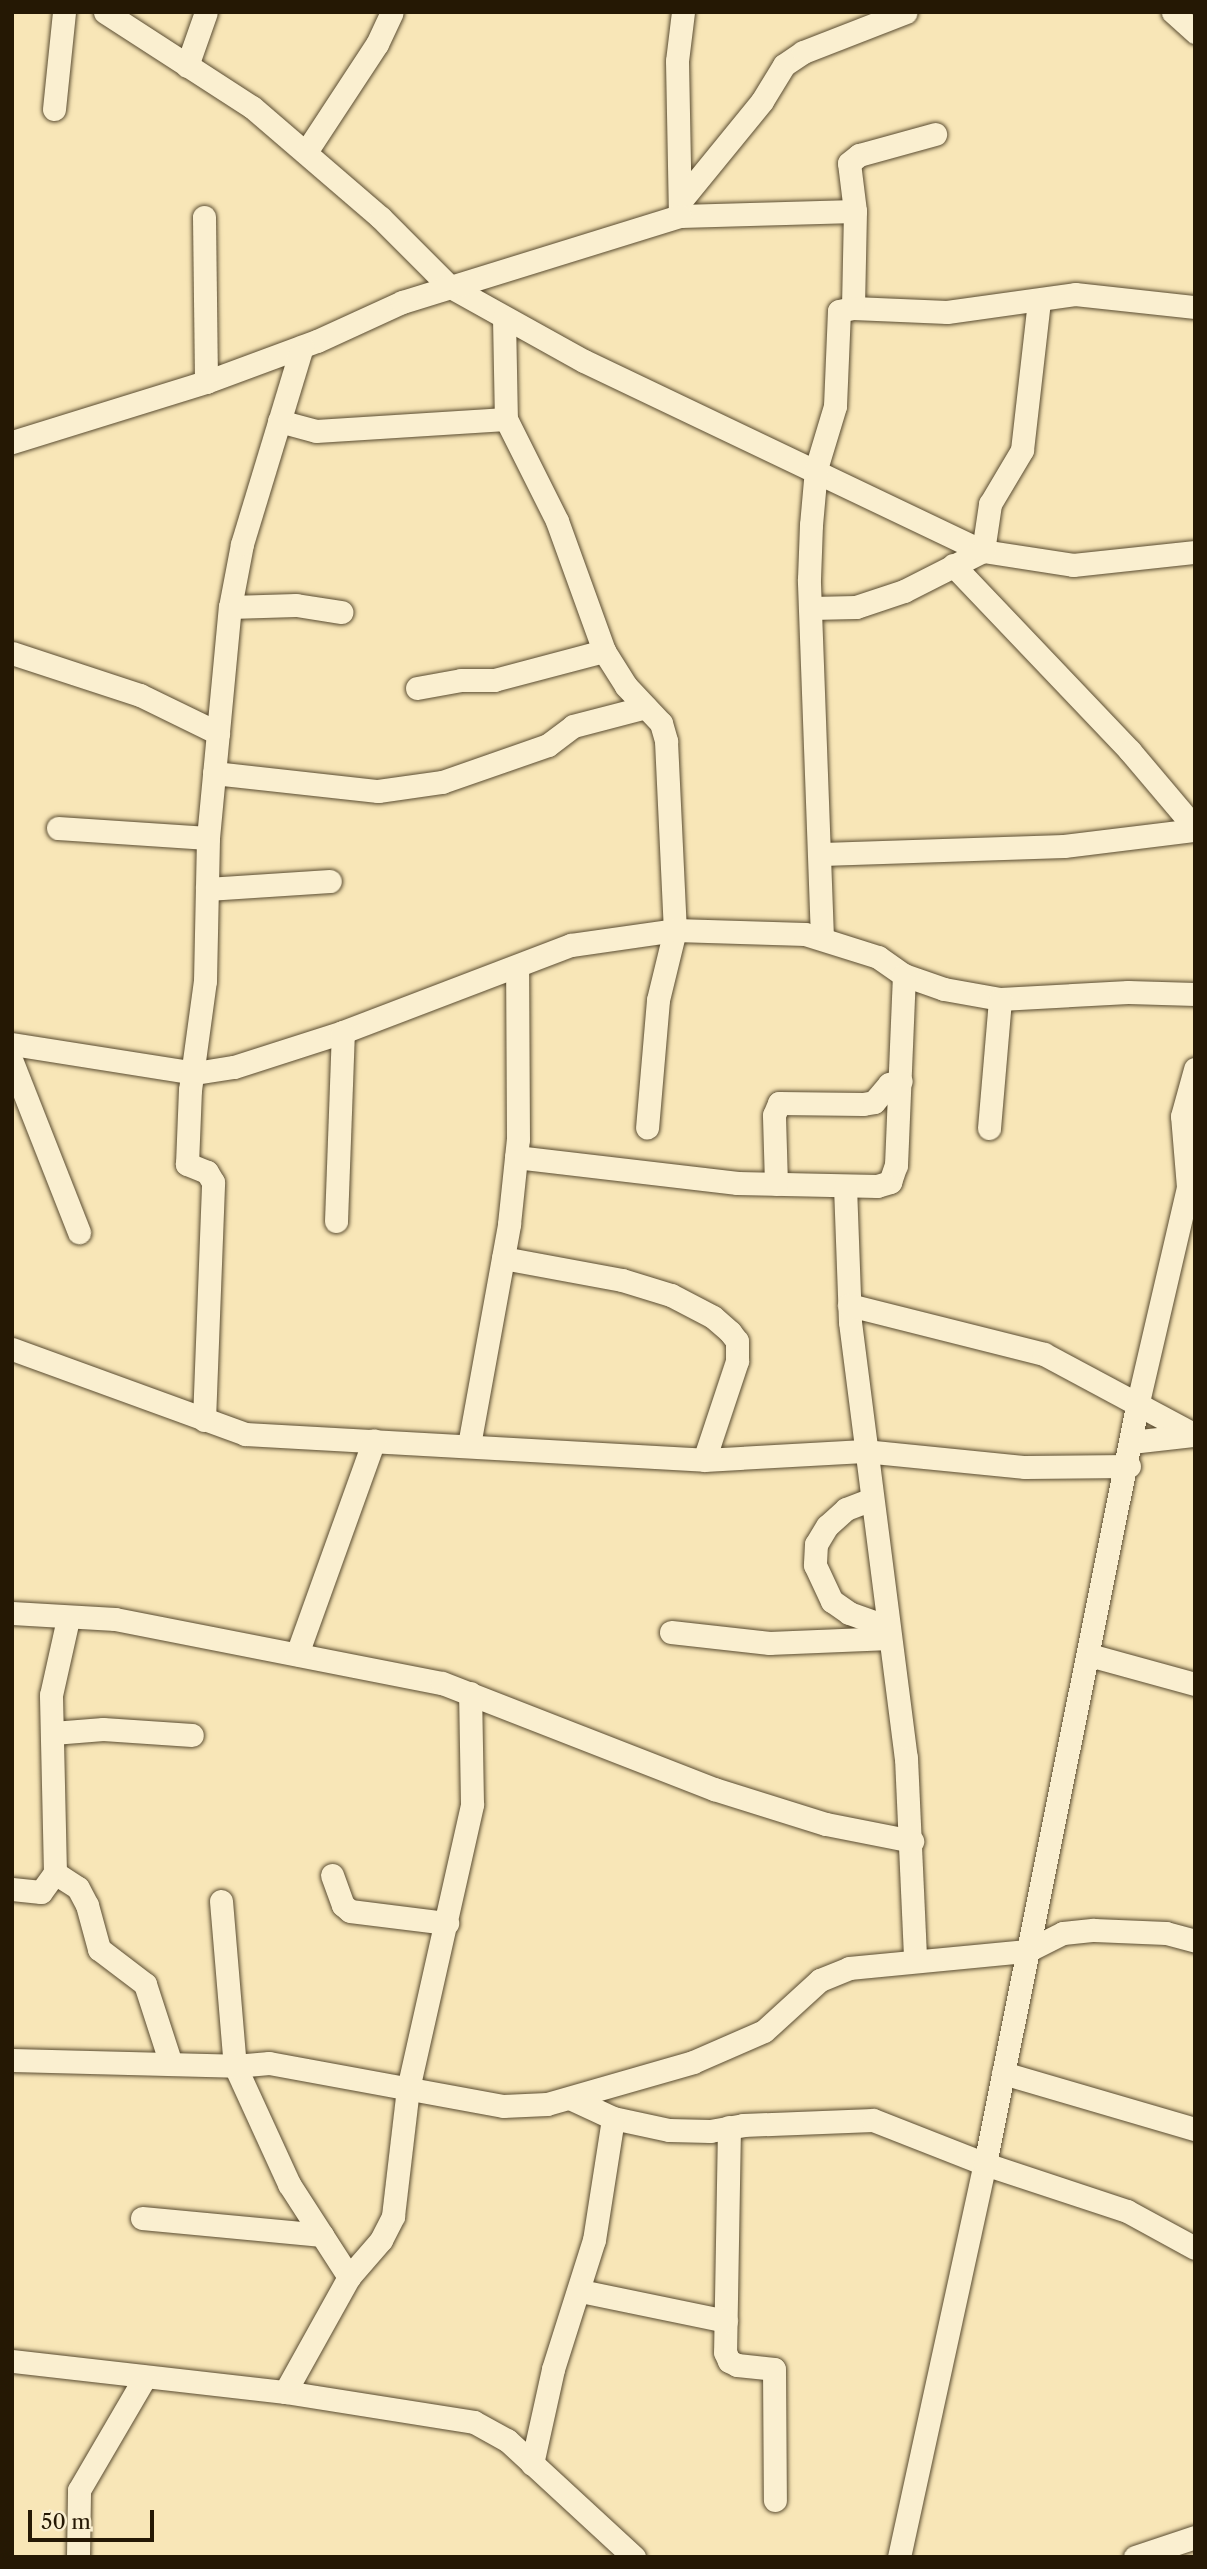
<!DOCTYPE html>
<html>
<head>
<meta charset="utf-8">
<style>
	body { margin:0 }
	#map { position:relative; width:1207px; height:2569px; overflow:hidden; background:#f8e6b7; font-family:"Libre Caslon Text",serif }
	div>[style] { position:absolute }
	.roads { filter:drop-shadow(0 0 2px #5a4c31) drop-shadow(0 0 2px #5a4c31) }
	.minor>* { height:23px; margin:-11.5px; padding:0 11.5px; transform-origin:11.5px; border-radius:11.5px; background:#faefd0 }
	span { translate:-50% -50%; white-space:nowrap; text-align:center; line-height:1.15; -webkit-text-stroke:5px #faefd0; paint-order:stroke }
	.frame { position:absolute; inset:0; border:14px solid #251804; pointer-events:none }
	.scale { position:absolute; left:28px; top:2510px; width:126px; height:32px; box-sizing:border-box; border:4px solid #251804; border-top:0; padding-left:9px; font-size:21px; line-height:24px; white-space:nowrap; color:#251804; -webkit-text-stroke:5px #faefd0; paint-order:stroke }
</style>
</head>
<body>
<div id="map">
	<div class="roads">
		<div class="minor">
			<i style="left:105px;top:12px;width:175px;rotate:32.9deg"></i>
			<i style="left:252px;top:107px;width:170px;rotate:40.7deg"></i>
			<i style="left:381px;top:218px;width:96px;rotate:45deg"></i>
			<i style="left:449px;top:286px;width:154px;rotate:29.1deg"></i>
			<i style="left:584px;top:361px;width:442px;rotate:25.5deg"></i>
			<i style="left:983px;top:551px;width:91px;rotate:8.8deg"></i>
			<i style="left:1073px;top:565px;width:123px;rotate:-6.1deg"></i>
			<i style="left:683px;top:12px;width:49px;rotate:97deg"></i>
			<i style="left:677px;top:61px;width:155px;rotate:88.9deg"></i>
			<i style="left:680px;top:216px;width:175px;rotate:-1.6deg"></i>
			<i style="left:855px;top:211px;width:97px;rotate:91.2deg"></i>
			<i style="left:853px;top:308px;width:94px;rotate:2.4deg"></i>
			<i style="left:947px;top:312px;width:129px;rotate:-8deg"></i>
			<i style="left:1075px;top:294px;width:121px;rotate:6.2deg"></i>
			<i style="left:1173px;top:12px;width:30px;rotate:42deg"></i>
			<i style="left:187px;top:66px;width:57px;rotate:-70.6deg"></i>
			<i style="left:54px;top:109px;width:98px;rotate:-84.1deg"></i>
			<i style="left:306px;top:152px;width:129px;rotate:-56.7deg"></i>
			<i style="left:377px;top:44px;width:35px;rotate:-65deg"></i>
			<i style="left:683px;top:198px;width:125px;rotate:-50.8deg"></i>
			<i style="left:762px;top:101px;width:42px;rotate:-58.6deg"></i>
			<i style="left:784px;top:65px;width:23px;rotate:-34deg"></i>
			<i style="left:803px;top:52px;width:110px;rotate:-21.2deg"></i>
			<i style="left:855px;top:211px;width:48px;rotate:-97.1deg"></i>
			<i style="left:849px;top:163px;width:13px;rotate:-39deg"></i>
			<i style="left:859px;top:155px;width:79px;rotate:-15.4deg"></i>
			<i style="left:204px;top:217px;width:165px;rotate:89.3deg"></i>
			<i style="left:504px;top:318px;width:101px;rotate:88.9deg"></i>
			<i style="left:506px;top:419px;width:114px;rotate:63.4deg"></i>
			<i style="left:557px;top:521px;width:138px;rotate:70.1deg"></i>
			<i style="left:604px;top:651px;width:41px;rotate:57.8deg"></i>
			<i style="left:626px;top:686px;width:51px;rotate:46.6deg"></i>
			<i style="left:661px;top:723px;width:19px;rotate:74deg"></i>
			<i style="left:666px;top:741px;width:189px;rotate:87.3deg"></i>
			<i style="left:675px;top:930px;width:72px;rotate:103.7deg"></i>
			<i style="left:658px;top:1000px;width:128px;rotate:94.9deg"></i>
			<i style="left:279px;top:421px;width:38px;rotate:15deg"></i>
			<i style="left:316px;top:431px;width:190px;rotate:-3.6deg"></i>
			<i style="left:12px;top:442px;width:203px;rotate:-17.2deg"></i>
			<i style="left:206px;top:382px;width:118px;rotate:-20.3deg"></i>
			<i style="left:317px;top:341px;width:94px;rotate:-24.6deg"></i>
			<i style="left:402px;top:302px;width:291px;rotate:-17.2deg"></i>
			<i style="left:953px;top:565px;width:257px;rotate:46.4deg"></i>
			<i style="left:1130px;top:751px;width:101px;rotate:49.8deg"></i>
			<i style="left:230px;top:607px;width:66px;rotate:-1.7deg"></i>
			<i style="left:296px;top:605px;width:46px;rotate:8.8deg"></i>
			<i style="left:811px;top:608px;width:45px;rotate:-1.3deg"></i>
			<i style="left:856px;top:607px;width:51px;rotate:-18.4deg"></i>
			<i style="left:904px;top:591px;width:89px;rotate:-26.9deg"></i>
			<i style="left:983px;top:551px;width:48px;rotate:-81.5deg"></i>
			<i style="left:990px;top:504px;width:63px;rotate:-59.3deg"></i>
			<i style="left:1022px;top:450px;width:151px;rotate:-83.5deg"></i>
			<i style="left:12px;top:653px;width:135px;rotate:18.2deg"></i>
			<i style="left:140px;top:695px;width:87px;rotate:26deg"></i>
			<i style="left:417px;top:688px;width:45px;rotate:-10.3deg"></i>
			<i style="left:461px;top:680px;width:33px"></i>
			<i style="left:494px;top:680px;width:114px;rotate:-14.8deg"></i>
			<i style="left:214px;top:773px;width:165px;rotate:6.3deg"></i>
			<i style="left:378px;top:791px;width:65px;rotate:-8deg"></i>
			<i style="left:442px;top:782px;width:112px;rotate:-19.2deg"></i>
			<i style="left:548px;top:745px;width:31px;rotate:-37deg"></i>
			<i style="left:573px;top:726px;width:75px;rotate:-14.6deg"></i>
			<i style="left:58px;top:828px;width:150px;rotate:3.8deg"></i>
			<i style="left:822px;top:854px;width:242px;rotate:-1.9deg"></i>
			<i style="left:1064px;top:846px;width:132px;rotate:-7deg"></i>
			<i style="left:207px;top:889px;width:123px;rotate:-3.7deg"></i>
			<i style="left:822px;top:938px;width:359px;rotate:-92.1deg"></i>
			<i style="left:809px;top:579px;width:54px;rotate:-87.9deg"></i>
			<i style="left:811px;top:525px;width:56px;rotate:-84.9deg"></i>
			<i style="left:816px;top:469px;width:66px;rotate:-73.2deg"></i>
			<i style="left:835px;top:406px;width:95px;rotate:-87.6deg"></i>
			<i style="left:839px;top:311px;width:14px;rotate:-12deg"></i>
			<i style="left:12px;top:1044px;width:185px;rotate:9deg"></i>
			<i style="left:195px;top:1073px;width:39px;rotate:-9deg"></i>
			<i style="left:234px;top:1067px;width:114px;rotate:-17.8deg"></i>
			<i style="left:343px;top:1032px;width:244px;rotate:-20.9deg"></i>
			<i style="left:571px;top:945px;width:105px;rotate:-8.2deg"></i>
			<i style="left:675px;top:930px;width:130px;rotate:1.8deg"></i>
			<i style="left:805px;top:934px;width:77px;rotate:17.5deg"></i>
			<i style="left:878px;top:957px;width:32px;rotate:35deg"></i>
			<i style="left:904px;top:975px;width:42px;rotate:19.3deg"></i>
			<i style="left:944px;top:989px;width:57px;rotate:10.1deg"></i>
			<i style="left:1000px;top:999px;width:128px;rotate:-3.1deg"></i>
			<i style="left:1128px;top:992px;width:67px;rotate:1.7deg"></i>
			<i style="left:12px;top:1062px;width:183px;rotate:68.5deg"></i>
			<i style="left:989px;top:1128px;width:129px;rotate:-85.1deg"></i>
			<i style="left:516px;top:1157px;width:223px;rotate:6.7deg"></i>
			<i style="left:737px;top:1183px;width:140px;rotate:1.2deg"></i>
			<i style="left:877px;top:1186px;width:14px;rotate:-17deg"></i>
			<i style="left:890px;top:1182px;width:18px;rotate:-71deg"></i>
			<i style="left:896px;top:1165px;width:190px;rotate:-87.6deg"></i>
			<i style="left:776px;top:1184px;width:69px;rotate:-91.7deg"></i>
			<i style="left:774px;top:1115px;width:13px;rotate:-67deg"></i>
			<i style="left:779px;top:1103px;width:84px;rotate:0.7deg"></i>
			<i style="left:863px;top:1104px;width:11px;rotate:-10deg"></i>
			<i style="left:874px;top:1102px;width:23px;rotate:-50deg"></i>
			<i style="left:889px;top:1084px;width:12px;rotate:-14deg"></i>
			<i style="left:845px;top:1186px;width:136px;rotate:87.9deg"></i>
			<i style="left:850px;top:1322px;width:440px;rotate:82.7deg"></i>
			<i style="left:906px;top:1758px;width:201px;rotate:87.4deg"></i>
			<i style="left:336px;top:1221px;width:189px;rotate:-87.9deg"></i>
			<i style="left:503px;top:1258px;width:121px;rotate:10.5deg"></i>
			<i style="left:622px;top:1280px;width:51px;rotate:17deg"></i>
			<i style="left:671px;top:1295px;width:47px;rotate:27.6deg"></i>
			<i style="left:713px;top:1317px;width:23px;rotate:41deg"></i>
			<i style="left:730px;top:1332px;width:11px;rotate:52deg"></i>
			<i style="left:737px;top:1341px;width:20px;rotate:90deg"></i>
			<i style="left:737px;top:1361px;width:104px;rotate:108.4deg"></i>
			<i style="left:849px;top:1305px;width:201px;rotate:14.1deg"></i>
			<i style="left:1044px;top:1354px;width:171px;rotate:28.2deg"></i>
			<i style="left:12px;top:1349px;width:248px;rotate:20deg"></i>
			<i style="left:245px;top:1434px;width:460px;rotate:3.2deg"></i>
			<i style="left:704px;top:1460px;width:160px;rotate:-3.2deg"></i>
			<i style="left:864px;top:1451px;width:162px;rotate:5.7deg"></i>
			<i style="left:1025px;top:1467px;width:104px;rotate:-0.6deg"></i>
			<i style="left:204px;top:1420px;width:238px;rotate:-87.8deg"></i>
			<i style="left:213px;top:1182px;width:12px;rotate:-121deg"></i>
			<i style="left:207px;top:1172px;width:22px;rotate:-158deg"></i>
			<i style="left:187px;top:1164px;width:74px;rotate:-87.7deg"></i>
			<i style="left:190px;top:1090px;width:110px;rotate:-82.2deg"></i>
			<i style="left:205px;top:981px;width:143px;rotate:-88.8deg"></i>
			<i style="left:208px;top:838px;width:232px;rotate:-84.6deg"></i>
			<i style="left:230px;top:607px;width:64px;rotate:-79.2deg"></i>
			<i style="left:242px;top:544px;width:206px;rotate:-73.1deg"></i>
			<i style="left:1131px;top:1442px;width:62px;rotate:-6.4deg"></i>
			<i style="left:469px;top:1445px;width:225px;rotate:-79.7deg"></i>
			<i style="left:509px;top:1224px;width:85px;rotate:-84deg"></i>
			<i style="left:518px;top:1139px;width:172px;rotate:-90.3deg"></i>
			<i style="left:872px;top:1499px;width:28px;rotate:159deg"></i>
			<i style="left:846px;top:1509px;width:25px;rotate:138deg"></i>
			<i style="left:827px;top:1526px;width:21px;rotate:121deg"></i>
			<i style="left:816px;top:1544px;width:21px;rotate:93deg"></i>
			<i style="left:815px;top:1565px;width:40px;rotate:65deg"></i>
			<i style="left:832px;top:1601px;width:21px;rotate:35deg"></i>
			<i style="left:849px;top:1613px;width:41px;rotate:19.7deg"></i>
			<i style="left:12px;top:1613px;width:103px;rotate:3.3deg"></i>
			<i style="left:115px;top:1619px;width:333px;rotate:11.1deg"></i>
			<i style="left:442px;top:1683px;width:292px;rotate:21.3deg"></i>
			<i style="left:714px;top:1789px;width:117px;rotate:17.4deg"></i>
			<i style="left:826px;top:1824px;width:88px;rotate:11.2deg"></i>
			<i style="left:671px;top:1632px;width:99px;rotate:6.4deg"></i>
			<i style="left:769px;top:1643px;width:121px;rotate:-2.4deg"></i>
			<i style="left:297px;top:1654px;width:227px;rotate:-70.2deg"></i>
			<i style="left:1089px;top:1655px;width:110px;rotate:15.3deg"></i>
			<i style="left:53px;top:1733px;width:50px;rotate:-4.6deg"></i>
			<i style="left:103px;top:1729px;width:89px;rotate:3.9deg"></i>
			<i style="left:55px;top:1873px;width:27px;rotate:33deg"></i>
			<i style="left:78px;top:1888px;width:19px;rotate:62deg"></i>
			<i style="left:87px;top:1905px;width:46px;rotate:74.7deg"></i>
			<i style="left:99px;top:1949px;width:58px;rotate:37.3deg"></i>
			<i style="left:145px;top:1984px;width:84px;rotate:72deg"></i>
			<i style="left:332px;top:1875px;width:32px;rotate:70deg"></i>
			<i style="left:343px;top:1905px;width:9px;rotate:41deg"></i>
			<i style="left:350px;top:1911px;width:98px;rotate:7.1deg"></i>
			<i style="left:12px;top:1889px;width:29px;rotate:6deg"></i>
			<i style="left:41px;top:1892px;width:24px;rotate:-54deg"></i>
			<i style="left:55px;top:1873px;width:178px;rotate:-91.3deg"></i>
			<i style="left:51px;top:1695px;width:78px;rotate:-77.4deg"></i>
			<i style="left:221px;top:1901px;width:166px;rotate:85.2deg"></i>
			<i style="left:235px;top:2066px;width:130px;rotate:65.4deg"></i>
			<i style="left:289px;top:2184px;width:111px;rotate:57.2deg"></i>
			<i style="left:12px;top:2060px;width:223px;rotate:1.5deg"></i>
			<i style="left:235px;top:2066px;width:34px;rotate:-5deg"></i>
			<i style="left:269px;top:2063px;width:238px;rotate:10.4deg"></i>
			<i style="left:503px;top:2106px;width:44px;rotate:-2.6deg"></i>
			<i style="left:547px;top:2104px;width:152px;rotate:-16deg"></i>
			<i style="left:693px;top:2062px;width:77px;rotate:-23.6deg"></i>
			<i style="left:764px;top:2031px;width:76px;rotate:-42.3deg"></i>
			<i style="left:820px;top:1980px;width:31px;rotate:-22deg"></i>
			<i style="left:849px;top:1968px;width:179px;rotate:-5.5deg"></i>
			<i style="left:1027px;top:1951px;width:40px;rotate:-26.6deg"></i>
			<i style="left:1063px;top:1933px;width:31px;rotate:-6deg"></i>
			<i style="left:1094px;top:1930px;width:72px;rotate:2.4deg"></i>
			<i style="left:1166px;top:1933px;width:30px;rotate:15deg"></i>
			<i style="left:1003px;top:2073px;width:200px;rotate:16.3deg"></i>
			<i style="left:613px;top:2118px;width:57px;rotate:12.1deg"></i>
			<i style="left:669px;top:2130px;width:41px;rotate:1.4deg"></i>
			<i style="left:710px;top:2131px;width:34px;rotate:-10deg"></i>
			<i style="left:743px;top:2125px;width:130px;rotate:-2.2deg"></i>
			<i style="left:873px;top:2120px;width:120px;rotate:21.4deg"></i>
			<i style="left:985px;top:2164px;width:150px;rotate:18.3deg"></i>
			<i style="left:1127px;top:2211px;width:77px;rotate:28.6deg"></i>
			<i style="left:729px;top:2127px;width:225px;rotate:91deg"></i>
			<i style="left:725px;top:2352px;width:10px;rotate:66deg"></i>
			<i style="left:729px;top:2361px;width:9px;rotate:27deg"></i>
			<i style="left:737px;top:2365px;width:37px;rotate:6deg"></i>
			<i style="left:774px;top:2369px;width:131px;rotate:89.6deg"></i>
			<i style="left:142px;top:2218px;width:181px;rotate:5.4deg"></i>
			<i style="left:581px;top:2291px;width:148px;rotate:11.7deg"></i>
			<i style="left:12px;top:2361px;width:275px;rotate:6.5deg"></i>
			<i style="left:285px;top:2392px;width:191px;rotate:9deg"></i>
			<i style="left:474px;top:2422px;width:38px;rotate:29deg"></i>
			<i style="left:507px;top:2440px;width:173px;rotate:42.7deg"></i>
			<i style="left:285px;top:2392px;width:132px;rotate:-60.9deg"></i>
			<i style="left:349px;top:2277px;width:49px;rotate:-49.1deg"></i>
			<i style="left:381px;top:2240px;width:27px;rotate:-63deg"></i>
			<i style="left:393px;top:2216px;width:128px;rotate:-83.3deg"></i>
			<i style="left:408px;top:2089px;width:292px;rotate:-77.3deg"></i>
			<i style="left:472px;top:1804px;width:111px;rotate:-91deg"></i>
			<i style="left:532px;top:2464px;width:97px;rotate:-77.5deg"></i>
			<i style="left:553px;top:2369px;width:135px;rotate:-72.4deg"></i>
			<i style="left:594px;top:2240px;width:123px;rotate:-81.1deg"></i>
			<i style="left:613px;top:2118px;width:47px;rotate:-155.1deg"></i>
			<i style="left:78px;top:2557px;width:67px;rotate:-89.1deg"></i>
			<i style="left:79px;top:2490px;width:131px;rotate:-59.7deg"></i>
			<i style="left:899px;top:2557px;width:402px;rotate:-77.7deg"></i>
			<i style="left:985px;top:2164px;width:777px;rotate:-78.65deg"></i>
			<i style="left:1138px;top:1402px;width:221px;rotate:-76.9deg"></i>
			<i style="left:1188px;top:1187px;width:71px;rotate:-94.8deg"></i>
			<i style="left:1182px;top:1116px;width:49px;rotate:-74.5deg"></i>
			<i style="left:1135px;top:2557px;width:63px;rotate:-18.4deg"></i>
		</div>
	</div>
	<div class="frame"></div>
	<div class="scale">50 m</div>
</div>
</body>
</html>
